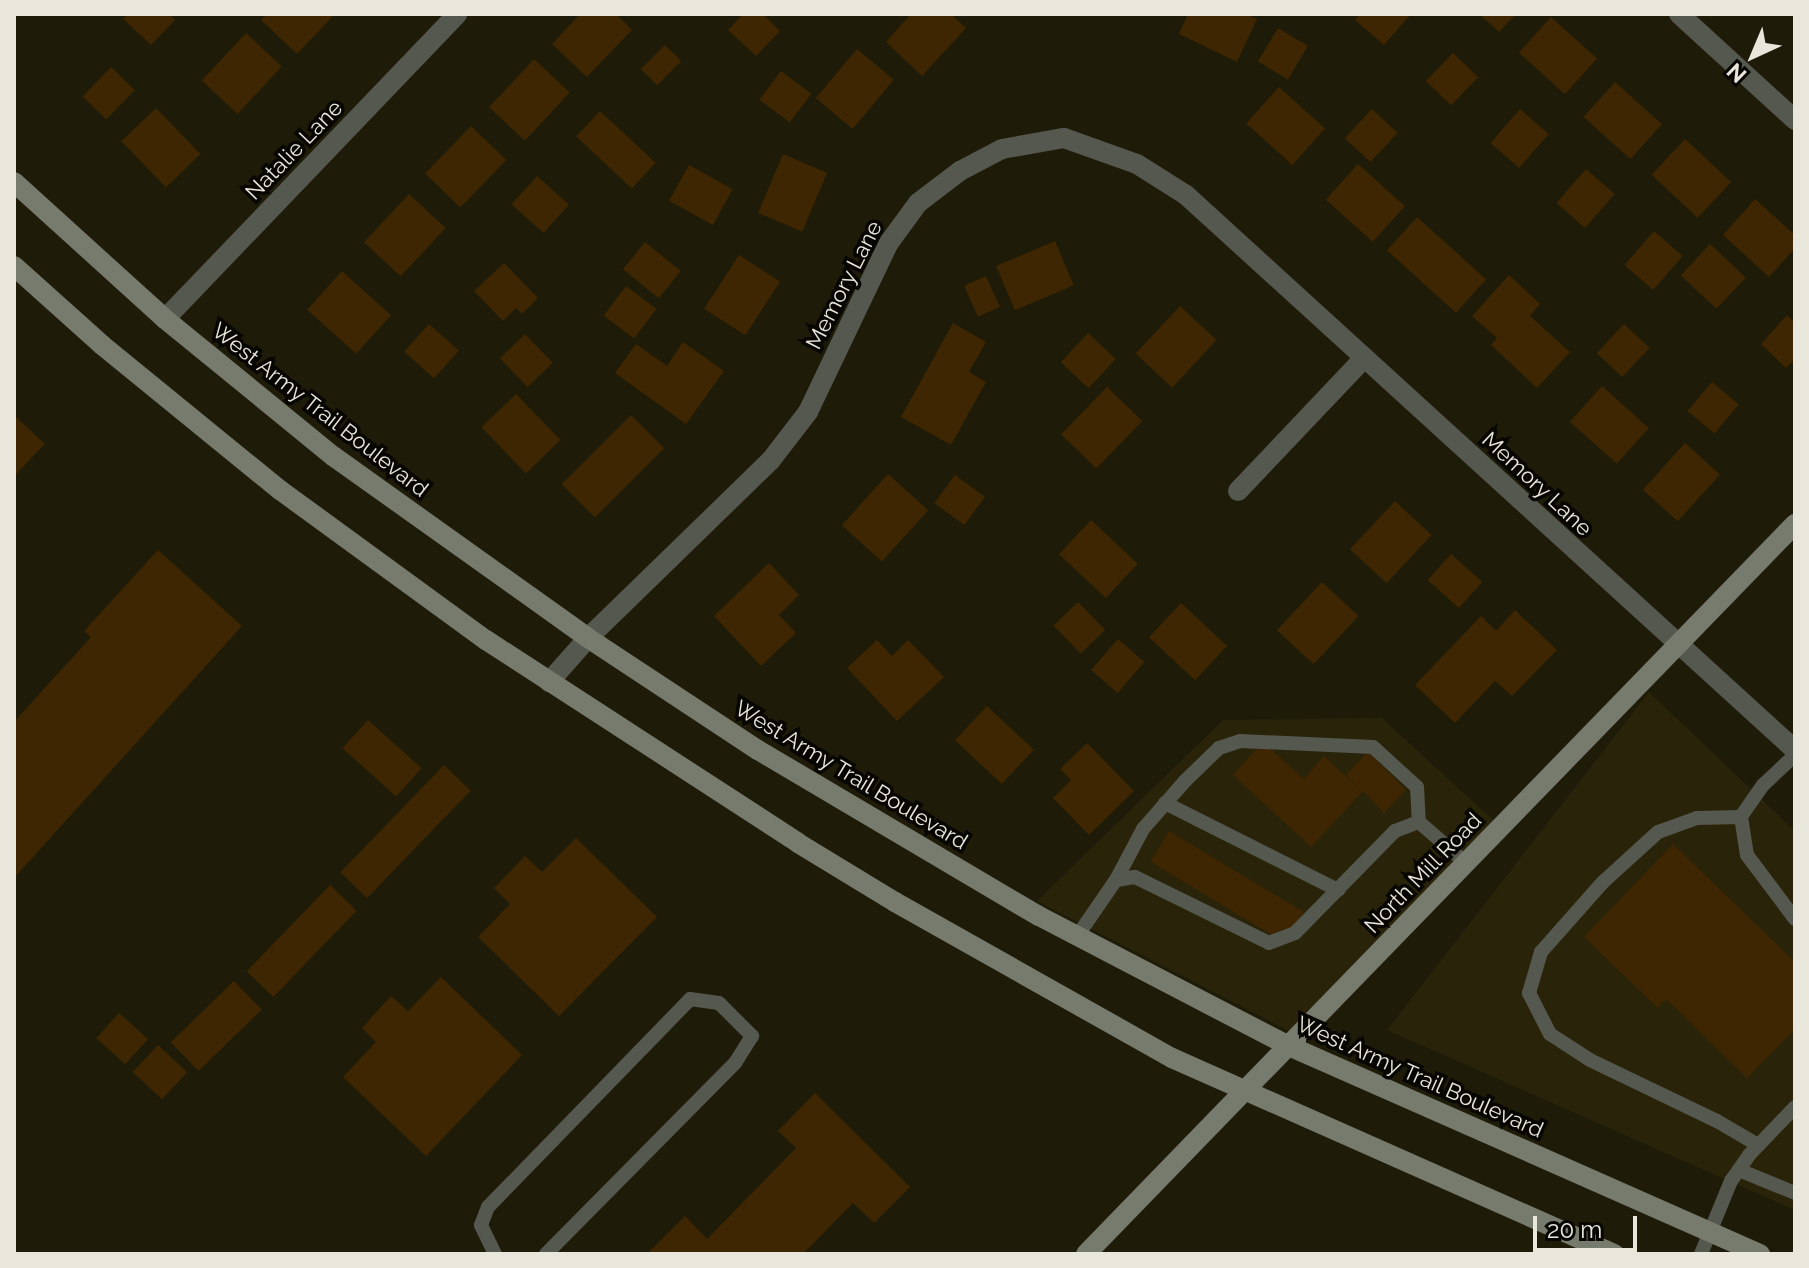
<!DOCTYPE html>
<html>
<head>
<meta charset="utf-8">
<style>
	body { margin:0 }
	#map { position:relative; width:1809px; height:1268px; overflow:hidden; background:#1f1b09; font-family:Raleway,sans-serif }
	div>[style] { position:absolute }
	.built>* { inset:0; background:#292409 }
	.building>* { inset:0; background:#3d2601; transform-origin:0 0 }
	.lane>* { height:14px; margin:-7px; padding:0 7px; transform-origin:7px; border-radius:7px; background:#55584f }
	.street>* { height:20px; margin:-10px; padding:0 10px; transform-origin:10px; border-radius:10px; background:#55584f }
	.secondary>* { height:20px; margin:-10px; padding:0 10px; transform-origin:10px; border-radius:10px; background:#767b6d }
	span { translate:-50% -50%; white-space:nowrap; text-align:center; line-height:1.15; -webkit-text-stroke:7px #070602; paint-order:stroke }
	.street-label { font-size:22px; color:#e9e7db }
	.frame { position:absolute; inset:0; border:16px solid #e9e7db; pointer-events:none }
	.north { position:absolute; left:1713px; top:16px; width:80px; height:80px; -webkit-text-stroke:6px #070602; paint-order:stroke; rotate:224deg; font-size:22px; font-weight:700; line-height:32px; text-align:center; color:#e9e7db }
	.north::after { content:''; display:block; margin:auto; width:28px; height:36px; background:#e9e7db; clip-path:polygon(50% 0,100% 100%,50% 72%,0 100%) }
	.scale { position:absolute; left:1533px; top:1216px; width:104px; height:36px; box-sizing:border-box; border:4px solid #e9e7db; border-top:0; padding-left:10px; font-size:24px; line-height:28px; white-space:nowrap; color:#e9e7db; -webkit-text-stroke:6px #070602; paint-order:stroke }
</style>
</head>
<body>
<div id="map">
	<div class="built">
		<i style="clip-path:polygon(1649px 692px,1795px 831px,1795px 1210px,1387px 1030px)"></i>
		<i style="clip-path:polygon(1382px 718px,1494px 821px,1293px 1033px,1037px 901px,1223px 720px)"></i>
	</div>
	<div class="building">
		<i style="clip-path:polygon(128px 14px,169px 14px,175px 20px,151px 45px,123px 19px)"></i>
		<i style="clip-path:polygon(267px 14px,335px 14px,297px 54px,261px 20px)"></i>
		<i style="clip-path:polygon(580px 14px,616px 14px,632px 30px,587px 77px,552px 44px)"></i>
		<i style="clip-path:polygon(743px 14px,763px 14px,780px 31px,756px 56px,728px 30px)"></i>
		<i style="clip-path:polygon(911px 14px,951px 14px,966px 28px,922px 76px,886px 42px)"></i>
		<i style="clip-path:polygon(1188px 14px,1246px 14px,1257px 19px,1237px 62px,1179px 34px)"></i>
		<i style="clip-path:polygon(1360px 14px,1411px 14px,1384px 45px,1355px 20px)"></i>
		<i style="clip-path:polygon(1479px 14px,1516px 14px,1499px 32px)"></i>
		<i style="left:1551px;top:17px;width:62px;height:48px;rotate:42deg"></i>
		<i style="left:1278px;top:28px;width:35px;height:39px;rotate:31deg"></i>
		<i style="left:246px;top:33px;width:49px;height:65px;rotate:43deg"></i>
		<i style="left:665px;top:45px;width:23px;height:34px;rotate:45deg"></i>
		<i style="left:857px;top:49px;width:48px;height:64px;rotate:40deg"></i>
		<i style="left:1453px;top:53px;width:35px;height:39px;rotate:44deg"></i>
		<i style="left:534px;top:59px;width:49px;height:66px;rotate:43deg"></i>
		<i style="left:111px;top:67px;width:33px;height:41px;rotate:44deg"></i>
		<i style="left:781px;top:71px;width:38px;height:36px;rotate:37deg"></i>
		<i style="left:1615px;top:82px;width:63px;height:47px;rotate:42deg"></i>
		<i style="left:1279px;top:87px;width:62px;height:49px;rotate:42deg"></i>
		<i style="left:156px;top:108px;width:64px;height:48px;rotate:46deg"></i>
		<i style="left:1372px;top:109px;width:35px;height:40px;rotate:43deg"></i>
		<i style="left:1520px;top:109px;width:38px;height:45px;rotate:41deg"></i>
		<i style="left:600px;top:111px;width:76px;height:35px;rotate:43deg"></i>
		<i style="left:471px;top:126px;width:49px;height:66px;rotate:44deg"></i>
		<i style="left:1685px;top:139px;width:63px;height:49px;rotate:43deg"></i>
		<i style="left:783px;top:154px;width:48px;height:64px;rotate:23deg"></i>
		<i style="left:1358px;top:164px;width:63px;height:48px;rotate:42deg"></i>
		<i style="left:689px;top:165px;width:50px;height:41px;rotate:29deg"></i>
		<i style="left:1586px;top:169px;width:38px;height:45px;rotate:41deg"></i>
		<i style="left:537px;top:176px;width:43px;height:38px;rotate:42deg"></i>
		<i style="left:409px;top:194px;width:50px;height:66px;rotate:43deg"></i>
		<i style="clip-path:polygon(1755px 199px,1795px 235px,1795px 248px,1769px 277px,1723px 235px)"></i>
		<i style="left:1417px;top:217px;width:93px;height:45px;rotate:42deg"></i>
		<i style="left:1654px;top:231px;width:38px;height:45px;rotate:41deg"></i>
		<i style="left:1055px;top:241px;width:48px;height:64px;rotate:67deg"></i>
		<i style="left:645px;top:242px;width:46px;height:35px;rotate:39deg"></i>
		<i style="left:1710px;top:244px;width:49px;height:43px;rotate:43deg"></i>
		<i style="left:739px;top:255px;width:49px;height:64px;rotate:33deg"></i>
		<i style="clip-path:polygon(504px 263px,538px 298px,522px 314px,516px 308px,503px 321px,474px 291px)"></i>
		<i style="left:342px;top:271px;width:66px;height:52px;rotate:42deg"></i>
		<i style="clip-path:polygon(1509px 275px,1540px 304px,1530px 316px,1570px 352px,1537px 388px,1491px 345px,1497px 338px,1472px 316px)"></i>
		<i style="left:986px;top:276px;width:34px;height:24px;rotate:66deg"></i>
		<i style="left:626px;top:286px;width:38px;height:37px;rotate:37deg"></i>
		<i style="left:1180px;top:306px;width:50px;height:65px;rotate:43deg"></i>
		<i style="clip-path:polygon(1787px 315px,1795px 323px,1795px 359px,1786px 368px,1761px 344px)"></i>
		<i style="clip-path:polygon(953px 323px,986px 342px,969px 372px,986px 382px,951px 445px,901px 417px)"></i>
		<i style="left:429px;top:324px;width:40px;height:37px;rotate:42deg"></i>
		<i style="left:1624px;top:324px;width:35px;height:40px;rotate:43deg"></i>
		<i style="left:1088px;top:333px;width:38px;height:40px;rotate:43deg"></i>
		<i style="left:525px;top:334px;width:40px;height:35px;rotate:46deg"></i>
		<i style="clip-path:polygon(683px 342px,724px 371px,686px 424px,615px 373px,636px 344px,667px 366px)"></i>
		<i style="left:1712px;top:382px;width:35px;height:38px;rotate:40deg"></i>
		<i style="left:1602px;top:386px;width:63px;height:48px;rotate:42deg"></i>
		<i style="left:1107px;top:387px;width:49px;height:66px;rotate:44deg"></i>
		<i style="left:516px;top:394px;width:64px;height:48px;rotate:46deg"></i>
		<i style="clip-path:polygon(14px 415px,45px 444px,16px 474px,14px 472px)"></i>
		<i style="left:631px;top:415px;width:47px;height:98px;rotate:45deg"></i>
		<i style="left:1685px;top:443px;width:47px;height:63px;rotate:42deg"></i>
		<i style="left:888px;top:474px;width:54px;height:69px;rotate:42deg"></i>
		<i style="left:955px;top:475px;width:37px;height:35px;rotate:36deg"></i>
		<i style="left:1395px;top:501px;width:50px;height:66px;rotate:43deg"></i>
		<i style="left:1091px;top:520px;width:64px;height:47px;rotate:43deg"></i>
		<i style="clip-path:polygon(158px 550px,242px 626px,14px 878px,14px 722px,91px 637px,84px 631px)"></i>
		<i style="left:1451px;top:554px;width:42px;height:35px;rotate:42deg"></i>
		<i style="clip-path:polygon(769px 563px,799px 595px,779px 615px,796px 633px,761px 666px,714px 616px)"></i>
		<i style="left:1322px;top:582px;width:50px;height:66px;rotate:43deg"></i>
		<i style="left:1078px;top:602px;width:39px;height:34px;rotate:46deg"></i>
		<i style="left:1181px;top:603px;width:63px;height:47px;rotate:43deg"></i>
		<i style="clip-path:polygon(1515px 610px,1557px 650px,1512px 696px,1495px 681px,1455px 723px,1415px 685px,1481px 616px,1496px 631px)"></i>
		<i style="left:1118px;top:639px;width:35px;height:41px;rotate:41deg"></i>
		<i style="clip-path:polygon(877px 640px,892px 656px,908px 640px,944px 677px,897px 721px,847px 668px)"></i>
		<i style="left:987px;top:706px;width:64px;height:47px;rotate:43deg"></i>
		<i style="left:368px;top:720px;width:72px;height:38px;rotate:42deg"></i>
		<i style="clip-path:polygon(1263px 742px,1304px 779px,1324px 756px,1359px 789px,1346px 775px,1368px 752px,1406px 790px,1384px 813px,1363px 791px,1311px 847px,1233px 775px)"></i>
		<i style="clip-path:polygon(1087px 743px,1134px 791px,1089px 835px,1053px 798px,1071px 780px,1060px 769px)"></i>
		<i style="left:444px;top:765px;width:37px;height:149px;rotate:44deg"></i>
		<i style="left:1169px;top:831px;width:157px;height:36px;rotate:31deg"></i>
		<i style="clip-path:polygon(576px 838px,657px 917px,559px 1016px,478px 937px,510px 904px,494px 888px,525px 856px,542px 872px)"></i>
		<i style="clip-path:polygon(1673px 844px,1795px 962px,1795px 1029px,1747px 1078px,1666px 999px,1658px 1008px,1584px 937px)"></i>
		<i style="left:330px;top:885px;width:37px;height:120px;rotate:44deg"></i>
		<i style="clip-path:polygon(441px 977px,522px 1055px,426px 1156px,343px 1077px,376px 1042px,362px 1028px,391px 996px,408px 1011px)"></i>
		<i style="left:234px;top:981px;width:40px;height:88px;rotate:46deg"></i>
		<i style="left:119px;top:1013px;width:39px;height:34px;rotate:42deg"></i>
		<i style="left:158px;top:1045px;width:40px;height:37px;rotate:43deg"></i>
		<i style="clip-path:polygon(815px 1093px,910px 1187px,874px 1223px,853px 1203px,803px 1254px,647px 1254px,685px 1216px,707px 1239px,796px 1148px,778px 1131px)"></i>
	</div>
	<div class="lane">
		<i style="left:1795px;top:755px;width:44px;rotate:136.8deg"></i>
		<i style="left:1763px;top:785px;width:39px;rotate:125deg"></i>
		<i style="left:1741px;top:817px;width:38px;rotate:81deg"></i>
		<i style="left:1747px;top:855px;width:80px;rotate:53.1deg"></i>
		<i style="left:1165px;top:803px;width:194px;rotate:26.7deg"></i>
		<i style="left:1741px;top:817px;width:44px;rotate:178.7deg"></i>
		<i style="left:1697px;top:818px;width:41px;rotate:160.3deg"></i>
		<i style="left:1658px;top:832px;width:74px;rotate:137.7deg"></i>
		<i style="left:1603px;top:882px;width:94px;rotate:131.5deg"></i>
		<i style="left:1541px;top:952px;width:43px;rotate:106.3deg"></i>
		<i style="left:1529px;top:993px;width:46px;rotate:62.9deg"></i>
		<i style="left:1550px;top:1034px;width:48px;rotate:33deg"></i>
		<i style="left:1590px;top:1060px;width:141px;rotate:25.7deg"></i>
		<i style="left:1717px;top:1121px;width:48px;rotate:30.3deg"></i>
		<i style="left:1116px;top:880px;width:58px;rotate:-62.1deg"></i>
		<i style="left:1143px;top:829px;width:64px;rotate:-48.8deg"></i>
		<i style="left:1185px;top:781px;width:47px;rotate:-44.1deg"></i>
		<i style="left:1219px;top:748px;width:22px;rotate:-18deg"></i>
		<i style="left:1240px;top:741px;width:133px;rotate:2.6deg"></i>
		<i style="left:1373px;top:747px;width:59px;rotate:42.3deg"></i>
		<i style="left:1417px;top:787px;width:35px;rotate:87deg"></i>
		<i style="left:1078px;top:935px;width:67px;rotate:-55.4deg"></i>
		<i style="left:1116px;top:880px;width:19px;rotate:-9deg"></i>
		<i style="left:1135px;top:877px;width:149px;rotate:26.2deg"></i>
		<i style="left:1269px;top:943px;width:28px;rotate:-21deg"></i>
		<i style="left:1295px;top:933px;width:143px;rotate:-45.6deg"></i>
		<i style="left:1395px;top:831px;width:26px;rotate:-21deg"></i>
		<i style="left:1419px;top:822px;width:62px;rotate:41.1deg"></i>
		<i style="left:1739px;top:1170px;width:61px;rotate:22.3deg"></i>
		<i style="left:495px;top:1254px;width:32px;rotate:-116deg"></i>
		<i style="left:481px;top:1225px;width:19px;rotate:-69deg"></i>
		<i style="left:488px;top:1207px;width:290px;rotate:-45.8deg"></i>
		<i style="left:690px;top:999px;width:29px;rotate:8deg"></i>
		<i style="left:719px;top:1003px;width:47px;rotate:45deg"></i>
		<i style="left:752px;top:1036px;width:32px;rotate:122deg"></i>
		<i style="left:735px;top:1063px;width:269px;rotate:134.7deg"></i>
		<i style="left:1701px;top:1254px;width:79px;rotate:-67.7deg"></i>
		<i style="left:1731px;top:1181px;width:32px;rotate:-55deg"></i>
		<i style="left:1749px;top:1155px;width:66px;rotate:-46.2deg"></i>
	</div>
	<div class="street">
		<i style="left:1679px;top:14px;width:157px;rotate:42.4deg"></i>
		<i style="left:165px;top:319px;width:422px;rotate:-46.2deg"></i>
		<i style="left:1238px;top:491px;width:183px;rotate:-46.5deg"></i>
		<i style="left:549px;top:682px;width:59px;rotate:-48.4deg"></i>
		<i style="left:588px;top:638px;width:255px;rotate:-44.2deg"></i>
		<i style="left:771px;top:460px;width:61px;rotate:-52.4deg"></i>
		<i style="left:808px;top:412px;width:186px;rotate:-64.5deg"></i>
		<i style="left:888px;top:244px;width:51px;rotate:-53.8deg"></i>
		<i style="left:918px;top:203px;width:53px;rotate:-37.3deg"></i>
		<i style="left:960px;top:171px;width:47px;rotate:-27.6deg"></i>
		<i style="left:1002px;top:149px;width:63px;rotate:-10.1deg"></i>
		<i style="left:1064px;top:138px;width:77px;rotate:19.6deg"></i>
		<i style="left:1137px;top:164px;width:58px;rotate:32.3deg"></i>
		<i style="left:1186px;top:195px;width:824px;rotate:42.34deg"></i>
	</div>
	<div class="secondary">
		<i style="left:14px;top:182px;width:204px;rotate:42.2deg"></i>
		<i style="left:165px;top:319px;width:217px;rotate:39.2deg"></i>
		<i style="left:333px;top:456px;width:313px;rotate:35.5deg"></i>
		<i style="left:588px;top:638px;width:204px;rotate:33.4deg"></i>
		<i style="left:758px;top:750px;width:326px;rotate:30.6deg"></i>
		<i style="left:1039px;top:916px;width:282px;rotate:27.5deg"></i>
		<i style="left:1289px;top:1046px;width:515px;rotate:23.83deg"></i>
		<i style="left:14px;top:266px;width:118px;rotate:41.9deg"></i>
		<i style="left:102px;top:345px;width:230px;rotate:39.2deg"></i>
		<i style="left:280px;top:490px;width:255px;rotate:36.1deg"></i>
		<i style="left:486px;top:640px;width:372px;rotate:33deg"></i>
		<i style="left:798px;top:843px;width:114px;rotate:31.3deg"></i>
		<i style="left:895px;top:902px;width:318px;rotate:29.4deg"></i>
		<i style="left:1172px;top:1058px;width:484px;rotate:23.9deg"></i>
		<i style="left:1086px;top:1254px;width:1018px;rotate:-45.84deg"></i>
	</div>
	<div class="street-label">
		<span style="left:294px;top:150px;rotate:-46deg">Natalie Lane</span>
		<span style="left:844px;top:285px;rotate:-63deg">Memory Lane</span>
		<span style="left:320px;top:410px;rotate:38deg">West Army Trail Boulevard</span>
		<span style="left:1537px;top:484px;rotate:43deg">Memory Lane</span>
		<span style="left:851px;top:775px;rotate:31deg">West Army Trail Boulevard</span>
		<span style="left:1423px;top:873px;rotate:-46deg">North Mill Road</span>
		<span style="left:1420px;top:1077px;rotate:24deg">West Army Trail Boulevard</span>
	</div>
	<div class="frame"></div>
	<div class="north">N</div>
	<div class="scale">20 m</div>
</div>
</body>
</html>
